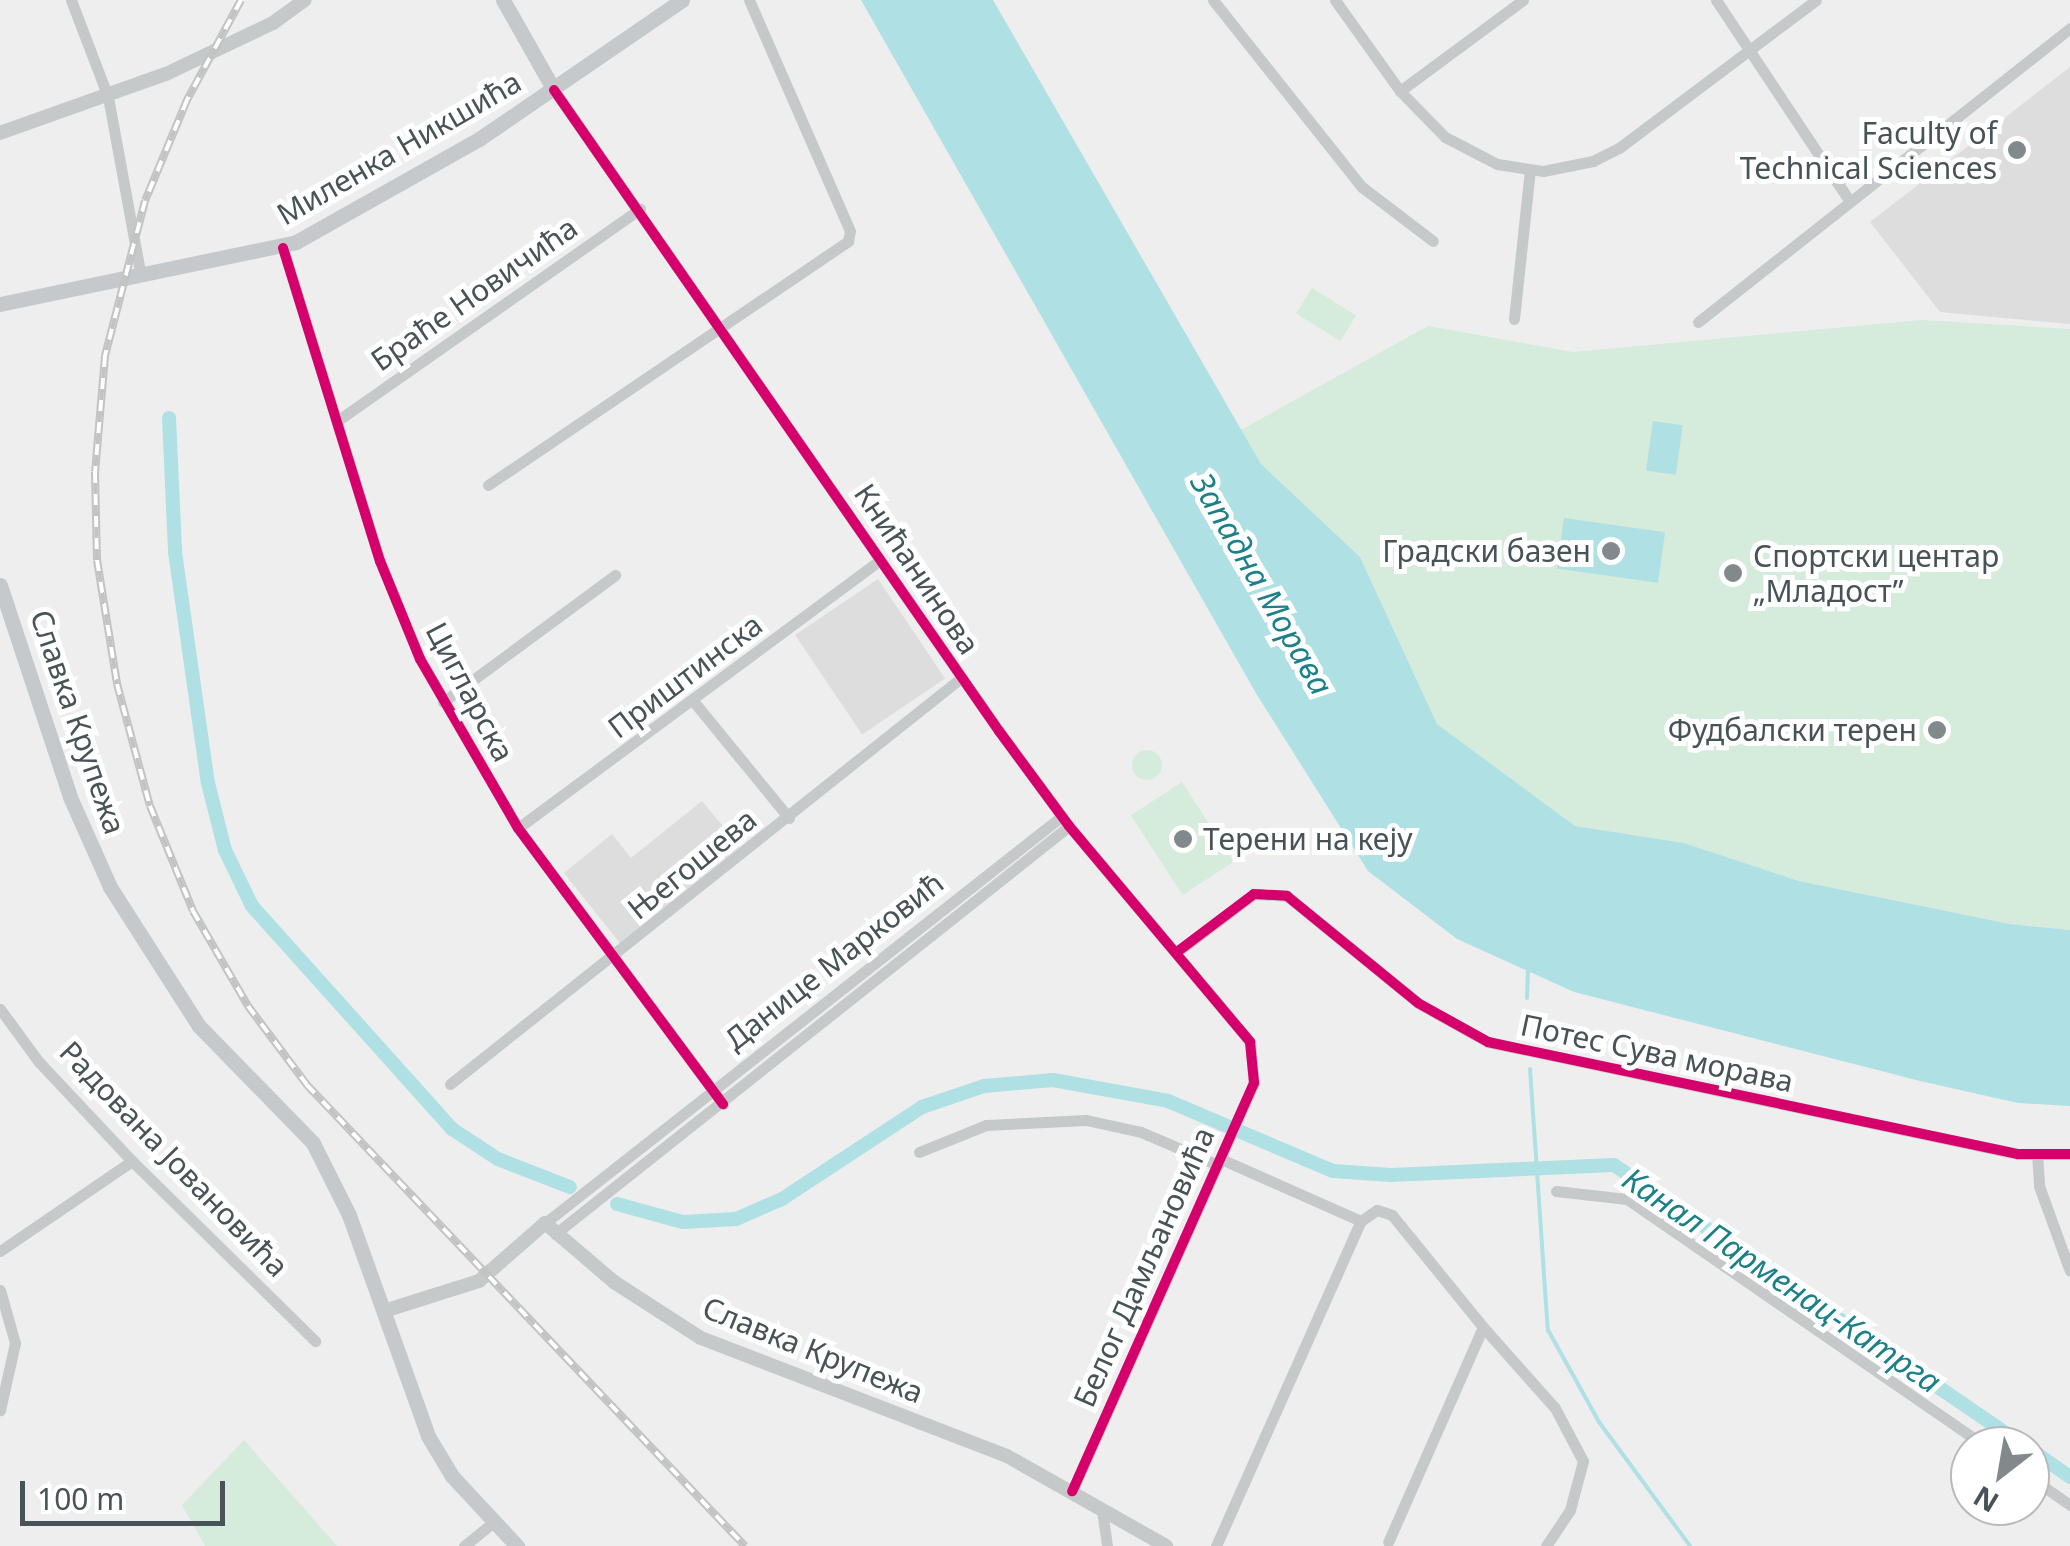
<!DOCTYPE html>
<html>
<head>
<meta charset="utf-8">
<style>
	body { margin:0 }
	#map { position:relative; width:2070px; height:1546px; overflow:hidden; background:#efeeee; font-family:"Noto Sans",sans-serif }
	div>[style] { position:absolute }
	.education>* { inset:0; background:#ddd; transform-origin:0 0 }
	.green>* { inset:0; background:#d5ebdb; transform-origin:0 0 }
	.round { border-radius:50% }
	.water>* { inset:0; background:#afe0e4; transform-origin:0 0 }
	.stream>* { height:4px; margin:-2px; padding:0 2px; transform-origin:2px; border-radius:2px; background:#afe0e4 }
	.canal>* { height:14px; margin:-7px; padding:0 7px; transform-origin:7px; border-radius:7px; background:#afe0e4 }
	.minor>* { height:11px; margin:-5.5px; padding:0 5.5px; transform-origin:5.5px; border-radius:5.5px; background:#c6c9c9 }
	.tertiary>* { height:14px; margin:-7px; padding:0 7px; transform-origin:7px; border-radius:7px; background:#c6c9c9 }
	.secondary>* { height:15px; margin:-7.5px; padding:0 7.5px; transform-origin:7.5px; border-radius:7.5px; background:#c6c9cb }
	.rail>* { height:8px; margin-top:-4px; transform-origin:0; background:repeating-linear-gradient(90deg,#fff 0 11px,#c2c4c4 0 22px); box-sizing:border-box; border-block:2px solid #c2c4c4 }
	.cycleway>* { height:10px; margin:-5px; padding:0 5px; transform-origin:5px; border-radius:5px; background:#d6006c }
	.dots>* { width:28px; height:28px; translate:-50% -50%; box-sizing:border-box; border:5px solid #fff; border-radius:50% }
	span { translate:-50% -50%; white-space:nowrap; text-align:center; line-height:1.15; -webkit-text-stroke:10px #fff; paint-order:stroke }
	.poi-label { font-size:30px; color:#485358 }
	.right { translate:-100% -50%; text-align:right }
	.left { translate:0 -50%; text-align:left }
	.street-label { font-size:30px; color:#485358 }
	.water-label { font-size:32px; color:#1c8089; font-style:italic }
	.north { position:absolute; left:1950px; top:1426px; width:100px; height:100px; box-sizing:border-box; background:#fff; border:2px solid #b6babc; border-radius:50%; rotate:211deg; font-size:28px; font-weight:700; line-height:40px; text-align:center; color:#485358 }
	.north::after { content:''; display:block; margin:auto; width:35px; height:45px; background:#82898c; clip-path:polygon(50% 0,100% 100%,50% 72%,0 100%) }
	.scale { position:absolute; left:20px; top:1481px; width:205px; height:45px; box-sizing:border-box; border:5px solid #485358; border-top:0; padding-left:12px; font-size:30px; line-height:35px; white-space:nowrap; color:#485358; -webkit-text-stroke:8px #fff; paint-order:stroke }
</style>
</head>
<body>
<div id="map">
	<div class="education">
		<i style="clip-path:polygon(2070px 67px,2070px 324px,1940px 312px,1870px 222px)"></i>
		<i style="left:878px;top:579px;width:120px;height:100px;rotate:56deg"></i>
		<i style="clip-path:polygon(702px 801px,740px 847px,620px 943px,564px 873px,612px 834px,631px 858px)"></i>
	</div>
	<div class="green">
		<i style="left:1312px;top:288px;width:52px;height:30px;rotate:32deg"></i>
		<i style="clip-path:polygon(1922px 320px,2070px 329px,2070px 930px,2010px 924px,1799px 881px,1684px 843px,1575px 826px,1437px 724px,1360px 557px,1261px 464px,1241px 430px,1428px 326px,1573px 352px)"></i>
		<i class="round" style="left:1132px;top:750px;width:30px;height:30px"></i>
		<i style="left:1182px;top:782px;width:95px;height:61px;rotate:57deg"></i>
		<i style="clip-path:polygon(244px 1440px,337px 1546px,205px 1546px,182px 1505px)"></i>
	</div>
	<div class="water">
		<i style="clip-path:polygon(861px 0,993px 0,1261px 464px,1360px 557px,1437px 724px,1575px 826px,1684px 843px,1799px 881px,2010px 924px,2070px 930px,2070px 1106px,2018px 1103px,1920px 1081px,1574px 992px,1457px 939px,1368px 871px,1257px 695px)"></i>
		<i style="left:1653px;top:421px;width:30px;height:50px;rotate:8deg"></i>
		<i style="left:1564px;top:518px;width:102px;height:51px;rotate:8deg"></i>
	</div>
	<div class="stream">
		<i style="left:1527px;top:998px;width:31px;rotate:-88deg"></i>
		<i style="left:1530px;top:1069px;width:262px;rotate:86.1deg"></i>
		<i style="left:1548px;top:1330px;width:105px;rotate:61deg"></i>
		<i style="left:1599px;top:1422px;width:154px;rotate:53.7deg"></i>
	</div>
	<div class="canal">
		<i style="left:169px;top:418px;width:134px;rotate:87.4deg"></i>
		<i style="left:175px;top:552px;width:233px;rotate:81.9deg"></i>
		<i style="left:208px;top:783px;width:69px;rotate:75.8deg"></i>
		<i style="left:225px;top:850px;width:62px;rotate:64.3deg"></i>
		<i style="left:252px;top:906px;width:300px;rotate:48.1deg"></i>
		<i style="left:452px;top:1129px;width:55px;rotate:33.1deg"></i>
		<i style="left:498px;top:1159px;width:77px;rotate:21.3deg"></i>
		<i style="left:617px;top:1204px;width:68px;rotate:15.3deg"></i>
		<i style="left:683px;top:1222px;width:53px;rotate:-3.2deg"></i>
		<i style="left:736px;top:1219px;width:50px;rotate:-23.5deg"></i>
		<i style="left:782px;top:1199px;width:168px;rotate:-33.3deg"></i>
		<i style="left:922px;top:1107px;width:65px;rotate:-18.7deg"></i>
		<i style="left:984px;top:1086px;width:69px;rotate:-5deg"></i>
		<i style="left:1053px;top:1080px;width:117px;rotate:10.3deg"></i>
		<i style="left:1168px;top:1101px;width:179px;rotate:23deg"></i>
		<i style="left:1333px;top:1171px;width:58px;rotate:3.9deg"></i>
		<i style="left:1391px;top:1175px;width:223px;rotate:-2.6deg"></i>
		<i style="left:1614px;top:1165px;width:498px;rotate:34.4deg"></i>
		<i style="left:2030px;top:1449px;width:49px;rotate:35deg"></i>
	</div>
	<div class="minor">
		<i style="left:71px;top:0;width:104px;rotate:69.1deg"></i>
		<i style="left:108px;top:97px;width:182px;rotate:79.6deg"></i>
		<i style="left:1213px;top:0;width:239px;rotate:51.5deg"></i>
		<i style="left:1362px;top:187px;width:89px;rotate:37.3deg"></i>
		<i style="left:1335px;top:0;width:112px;rotate:54.5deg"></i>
		<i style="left:1400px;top:91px;width:64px;rotate:45.6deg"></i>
		<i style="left:1445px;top:137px;width:59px;rotate:27.4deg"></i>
		<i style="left:1497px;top:164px;width:47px;rotate:8.7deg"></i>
		<i style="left:1543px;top:171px;width:51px;rotate:-11.3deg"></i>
		<i style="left:1593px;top:161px;width:29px;rotate:-27deg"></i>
		<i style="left:1619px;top:148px;width:246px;rotate:-36.9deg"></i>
		<i style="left:1716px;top:0;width:240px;rotate:56.4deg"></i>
		<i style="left:554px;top:90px;width:780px;rotate:55.23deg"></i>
		<i style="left:999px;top:731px;width:118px;rotate:53.6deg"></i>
		<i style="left:1069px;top:826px;width:282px;rotate:50deg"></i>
		<i style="left:1250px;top:1042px;width:41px;rotate:84.4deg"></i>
		<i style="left:1254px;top:1083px;width:447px;rotate:114deg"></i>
		<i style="left:1400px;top:91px;width:153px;rotate:-36.5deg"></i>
		<i style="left:283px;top:248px;width:328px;rotate:72.8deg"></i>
		<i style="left:380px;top:561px;width:106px;rotate:67.8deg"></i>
		<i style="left:420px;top:659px;width:195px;rotate:59.9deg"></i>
		<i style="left:518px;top:828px;width:344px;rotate:53.4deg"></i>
		<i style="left:1514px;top:319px;width:150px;rotate:-83.9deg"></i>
		<i style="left:1698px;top:322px;width:474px;rotate:-38.3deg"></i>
		<i style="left:337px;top:421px;width:370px;rotate:-35deg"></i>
		<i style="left:488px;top:485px;width:435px;rotate:-34.1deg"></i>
		<i style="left:848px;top:241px;width:10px;rotate:-79deg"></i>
		<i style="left:850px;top:231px;width:252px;rotate:-113.6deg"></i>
		<i style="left:443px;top:702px;width:214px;rotate:-36.4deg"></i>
		<i style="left:694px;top:702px;width:150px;rotate:50.7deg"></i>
		<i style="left:518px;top:828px;width:449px;rotate:-36.5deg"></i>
		<i style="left:1177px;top:952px;width:96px;rotate:-37deg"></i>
		<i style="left:1254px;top:894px;width:33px;rotate:3deg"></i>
		<i style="left:1287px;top:896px;width:169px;rotate:39.2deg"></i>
		<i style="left:1418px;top:1003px;width:80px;rotate:29.1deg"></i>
		<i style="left:1488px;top:1042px;width:542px;rotate:11.93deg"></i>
		<i style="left:2018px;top:1154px;width:52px"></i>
		<i style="left:0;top:1009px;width:66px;rotate:53.7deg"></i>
		<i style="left:39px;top:1062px;width:136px;rotate:46.8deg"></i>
		<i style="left:132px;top:1161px;width:257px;rotate:44.5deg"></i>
		<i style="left:450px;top:1084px;width:653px;rotate:-38.47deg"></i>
		<i style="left:919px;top:1152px;width:72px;rotate:-21.9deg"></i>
		<i style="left:986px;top:1125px;width:100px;rotate:-2.9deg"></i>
		<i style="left:1086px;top:1120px;width:56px;rotate:12.3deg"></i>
		<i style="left:1141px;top:1132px;width:84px;rotate:23.2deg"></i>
		<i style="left:2037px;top:1154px;width:32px;rotate:86deg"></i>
		<i style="left:2039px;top:1186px;width:90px;rotate:70deg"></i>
		<i style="left:1221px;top:1159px;width:153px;rotate:23.9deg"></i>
		<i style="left:1361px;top:1221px;width:19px;rotate:-35deg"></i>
		<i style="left:1377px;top:1210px;width:16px;rotate:18deg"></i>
		<i style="left:1392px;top:1215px;width:144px;rotate:50.9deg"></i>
		<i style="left:1483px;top:1327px;width:235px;rotate:113.8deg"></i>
		<i style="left:1556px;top:1191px;width:71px;rotate:6.4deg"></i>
		<i style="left:1627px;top:1199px;width:435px;rotate:34.6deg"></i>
		<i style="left:545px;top:1223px;width:658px;rotate:-38.21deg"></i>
		<i style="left:555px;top:1234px;width:656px;rotate:-38.44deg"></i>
		<i style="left:0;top:1251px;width:160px;rotate:-34.3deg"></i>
		<i style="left:0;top:1290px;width:55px;rotate:74.2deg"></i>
		<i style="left:15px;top:1343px;width:69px;rotate:102.6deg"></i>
		<i style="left:1483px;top:1327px;width:108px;rotate:48.4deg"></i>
		<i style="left:1555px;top:1408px;width:60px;rotate:62.2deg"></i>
		<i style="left:1583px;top:1461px;width:51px;rotate:104.9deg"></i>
		<i style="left:1570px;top:1510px;width:43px;rotate:123.7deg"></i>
		<i style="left:2030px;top:1477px;width:49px;rotate:35deg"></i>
		<i style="left:1102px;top:1510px;width:36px;rotate:82deg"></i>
		<i style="left:464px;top:1546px;width:38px;rotate:-39deg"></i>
		<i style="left:1216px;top:1546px;width:356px;rotate:-66deg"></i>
	</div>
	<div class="tertiary">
		<i style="left:0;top:133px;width:176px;rotate:-19.6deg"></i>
		<i style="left:166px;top:74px;width:119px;rotate:-25.5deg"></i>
		<i style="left:273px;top:23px;width:39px;rotate:-36deg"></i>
		<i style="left:384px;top:1311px;width:100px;rotate:-17.5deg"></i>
		<i style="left:479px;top:1281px;width:88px;rotate:-41.3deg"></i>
		<i style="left:545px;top:1223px;width:91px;rotate:40.5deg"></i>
		<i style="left:614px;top:1282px;width:103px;rotate:32.8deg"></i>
		<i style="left:701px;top:1338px;width:328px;rotate:21.1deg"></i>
		<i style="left:1007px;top:1456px;width:183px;rotate:29.5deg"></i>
	</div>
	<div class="secondary">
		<i style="left:503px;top:0;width:103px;rotate:60.5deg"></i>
		<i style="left:0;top:304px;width:302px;rotate:-11.8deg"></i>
		<i style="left:296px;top:242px;width:210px;rotate:-29.4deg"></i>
		<i style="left:479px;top:139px;width:246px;rotate:-34.4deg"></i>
		<i style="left:0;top:585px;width:223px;rotate:71.7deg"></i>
		<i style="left:70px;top:797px;width:98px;rotate:66deg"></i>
		<i style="left:110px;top:887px;width:165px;rotate:57.4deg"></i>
		<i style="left:199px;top:1026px;width:163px;rotate:45.7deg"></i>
		<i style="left:313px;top:1143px;width:80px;rotate:63.4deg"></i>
		<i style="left:349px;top:1215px;width:235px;rotate:70.3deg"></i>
		<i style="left:428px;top:1436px;width:47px;rotate:59deg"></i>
		<i style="left:452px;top:1476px;width:96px;rotate:47.1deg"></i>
	</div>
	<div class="rail">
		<i style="left:241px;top:0;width:114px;rotate:118.4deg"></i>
		<i style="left:187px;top:100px;width:109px;rotate:112.6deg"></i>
		<i style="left:145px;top:201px;width:160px;rotate:104.5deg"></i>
		<i style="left:105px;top:356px;width:116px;rotate:94.9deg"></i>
		<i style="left:95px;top:472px;width:88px;rotate:88.7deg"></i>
		<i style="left:97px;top:560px;width:126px;rotate:80.8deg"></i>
		<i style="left:117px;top:684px;width:126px;rotate:74.9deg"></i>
		<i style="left:150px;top:806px;width:113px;rotate:67.7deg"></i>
		<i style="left:193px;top:911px;width:110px;rotate:59.9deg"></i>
		<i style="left:248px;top:1006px;width:99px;rotate:53.2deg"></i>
		<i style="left:307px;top:1085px;width:636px;rotate:46.47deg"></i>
	</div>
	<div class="cycleway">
		<i style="left:554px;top:90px;width:780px;rotate:55.23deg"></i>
		<i style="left:999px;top:731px;width:118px;rotate:53.6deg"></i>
		<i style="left:1069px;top:826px;width:282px;rotate:50deg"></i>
		<i style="left:1250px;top:1042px;width:41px;rotate:84.4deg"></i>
		<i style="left:1254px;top:1083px;width:447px;rotate:114deg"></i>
		<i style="left:283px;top:248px;width:328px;rotate:72.8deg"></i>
		<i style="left:380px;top:561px;width:106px;rotate:67.8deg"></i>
		<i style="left:420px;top:659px;width:195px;rotate:59.9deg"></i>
		<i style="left:518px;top:828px;width:344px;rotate:53.4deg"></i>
		<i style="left:1177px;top:952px;width:96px;rotate:-37deg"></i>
		<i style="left:1254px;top:894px;width:33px;rotate:3deg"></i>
		<i style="left:1287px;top:896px;width:169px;rotate:39.2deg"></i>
		<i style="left:1418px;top:1003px;width:80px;rotate:29.1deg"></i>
		<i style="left:1488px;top:1042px;width:542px;rotate:11.93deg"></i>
		<i style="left:2018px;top:1154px;width:52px"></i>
	</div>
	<div class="dots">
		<i style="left:2017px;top:150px;background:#82898c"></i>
		<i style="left:1611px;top:551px;background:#82898c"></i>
		<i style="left:1733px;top:573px;background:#82898c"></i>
		<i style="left:1937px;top:730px;background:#82898c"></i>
		<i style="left:1183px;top:839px;background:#82898c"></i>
	</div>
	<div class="poi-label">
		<span class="right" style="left:1997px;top:150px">Faculty of<br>Technical Sciences</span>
		<span class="right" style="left:1591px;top:551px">Градски базен</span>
		<span class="left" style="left:1753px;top:573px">Спортски центар<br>„Младост”</span>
		<span class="right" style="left:1917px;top:730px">Фудбалски терен</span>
		<span class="left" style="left:1203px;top:839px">Терени на кеју</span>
	</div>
	<div class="street-label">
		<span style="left:399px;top:148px;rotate:-30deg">Миленка Никшића</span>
		<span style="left:474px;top:294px;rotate:-35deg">Браће Новичића</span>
		<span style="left:917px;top:569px;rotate:56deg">Книћанинова</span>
		<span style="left:685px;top:676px;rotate:-37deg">Приштинска</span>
		<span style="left:470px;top:692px;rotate:62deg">Цигларска</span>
		<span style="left:78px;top:722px;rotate:71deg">Славка Крупежа</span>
		<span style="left:692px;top:864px;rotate:-39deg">Његошева</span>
		<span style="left:834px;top:961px;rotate:-38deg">Данице Марковић</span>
		<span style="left:1657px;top:1053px;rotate:12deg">Потес Сува морава</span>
		<span style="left:174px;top:1159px;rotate:46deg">Радована Јовановића</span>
		<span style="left:1144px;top:1267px;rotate:-66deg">Белог Дамљановића</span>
		<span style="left:813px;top:1350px;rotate:22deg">Славка Крупежа</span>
	</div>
	<div class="water-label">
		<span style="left:1262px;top:584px;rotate:60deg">Западна Морава</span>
		<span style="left:1782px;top:1280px;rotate:34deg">Канал Парменац-Катрга</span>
	</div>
	<div class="north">N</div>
	<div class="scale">100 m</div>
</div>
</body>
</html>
